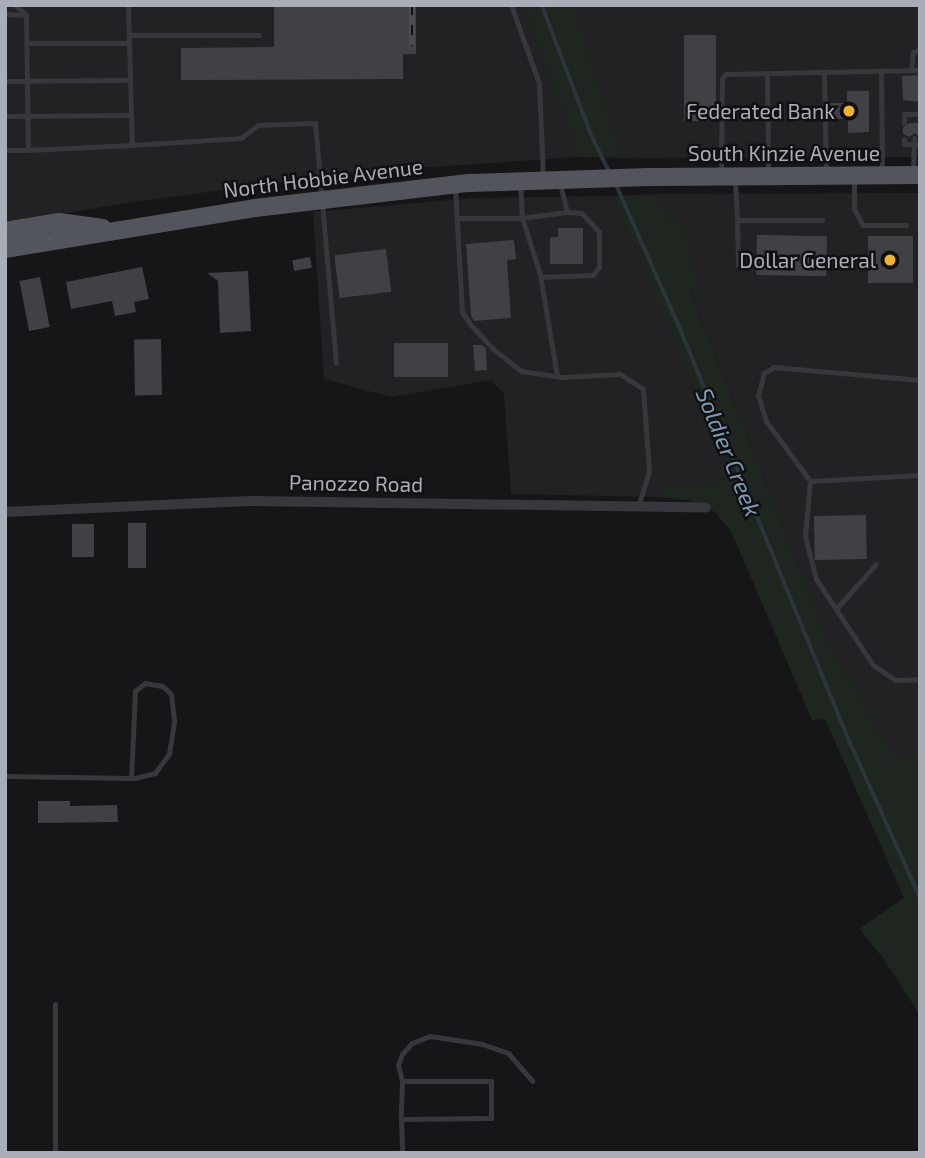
<!DOCTYPE html>
<html>
<head>
<meta charset="utf-8">
<style>
	body { margin:0 }
	#map { position:relative; width:925px; height:1158px; overflow:hidden; background:#161618; font-family:"Exo 2",sans-serif }
	div>[style] { position:absolute }
	.built>* { inset:0; background:#222225 }
	.green>* { inset:0; background:#1e261f }
	.stream>* { height:3.5px; margin:-1.75px; padding:0 1.75px; transform-origin:1.75px; border-radius:1.75px; background:#2c353c }
	.building>* { inset:0; background:#404145; transform-origin:0 0 }
	.service>* { height:5px; margin:-2.5px; padding:0 2.5px; transform-origin:2.5px; border-radius:2.5px; background:#37383d }
	.minor>* { height:10px; margin:-5px; padding:0 5px; transform-origin:5px; border-radius:5px; background:#37383d }
	.primary>* { height:18px; margin:-9px; padding:0 9px; transform-origin:9px; border-radius:9px; background:#53555c }
	.rail>* { height:6px; margin-top:-3px; transform-origin:0; background:repeating-linear-gradient(90deg,#111113 0 10px,#4a4c52 0 20px); box-sizing:border-box; border-block:2px solid #4a4c52 }
	.dots>* { width:19px; height:19px; translate:-50% -50%; box-sizing:border-box; border:4px solid #111113; border-radius:50% }
	span { translate:-50% -50%; white-space:nowrap; text-align:center; line-height:1.15; -webkit-text-stroke:5px #111113; paint-order:stroke }
	.poi-label { font-size:21px; color:#a8adb8 }
	.right { translate:-100% -50%; text-align:right }
	.street-label { font-size:21px; color:#a8adb8 }
	.water-label { font-size:23px; color:#7f9bb3; font-style:italic }
	.frame { position:absolute; inset:0; border:7px solid #a8adb8; pointer-events:none }
</style>
</head>
<body>
<div id="map">
	<div class="built">
		<i style="clip-path:polygon(5px 5px,523px 5px,579px 157px,357px 172px,133px 202px,5px 223px)"></i>
		<i style="clip-path:polygon(574px 5px,920px 5px,920px 157px,621px 158px)"></i>
		<i style="clip-path:polygon(920px 193px,920px 755px,893px 755px,831px 647px,690px 291px,699px 291px,680px 216px,667px 221px,658px 194px)"></i>
		<i style="clip-path:polygon(613px 196px,729px 471px,724px 480px,665px 486px,659px 497px,511px 494px,504px 394px,491px 380px,391px 397px,324px 379px,313px 212px,474px 198px)"></i>
	</div>
	<div class="green">
		<i style="clip-path:polygon(523px 5px,574px 5px,621px 158px,579px 157px)"></i>
		<i style="clip-path:polygon(658px 194px,667px 221px,680px 216px,700px 291px,690px 292px,831px 647px,893px 755px,920px 755px,920px 1015px,883px 958px,859px 929px,904px 898px,825px 719px,812px 720px,731px 531px,715px 512px,692px 501px,659px 497px,664px 486px,724px 480px,729px 471px,613px 196px)"></i>
	</div>
	<div class="stream">
		<i style="left:542px;top:5px;width:140px;rotate:69.1deg"></i>
		<i style="left:592px;top:136px;width:39px;rotate:64deg"></i>
		<i style="left:616px;top:184px;width:152px;rotate:66deg"></i>
		<i style="left:678px;top:323px;width:455px;rotate:67.7deg"></i>
		<i style="left:851px;top:744px;width:168px;rotate:65.7deg"></i>
	</div>
	<div class="building">
		<i style="clip-path:polygon(274px 5px,416px 5px,416px 54px,403px 54px,403px 79px,181px 80px,181px 48px,274px 47px)"></i>
		<i style="left:684px;top:35px;width:32px;height:86px"></i>
		<i style="clip-path:polygon(920px 75px,920px 102px,903px 100px,902px 76px)"></i>
		<i style="clip-path:polygon(847px 91px,869px 91px,869px 132px,848px 133px,848px 119px,830px 119px,830px 103px,847px 103px)"></i>
		<i style="clip-path:polygon(909px 123px,920px 123px,920px 138px,915px 133px,909px 137px,903px 134px,903px 128px)"></i>
		<i style="clip-path:polygon(558px 228px,583px 228px,583px 264px,550px 264px,550px 237px,558px 237px)"></i>
		<i style="left:757px;top:235px;width:70px;height:40px;rotate:1deg"></i>
		<i style="left:913px;top:236px;width:47px;height:45px;rotate:90deg"></i>
		<i style="clip-path:polygon(514px 240px,516px 259px,507px 260px,511px 318px,474px 321px,471px 316px,466px 244px)"></i>
		<i style="left:386px;top:249px;width:43px;height:52px;rotate:83deg"></i>
		<i style="left:310px;top:257px;width:11px;height:18px;rotate:80deg"></i>
		<i style="clip-path:polygon(142px 267px,149px 299px,134px 302px,136px 312px,115px 316px,112px 301px,71px 309px,66px 282px)"></i>
		<i style="clip-path:polygon(248px 271px,251px 331px,220px 333px,218px 281px,207px 273px)"></i>
		<i style="left:40px;top:277px;width:51px;height:21px;rotate:79deg"></i>
		<i style="left:161px;top:339px;width:56px;height:27px;rotate:89deg"></i>
		<i style="left:394px;top:343px;width:54px;height:34px"></i>
		<i style="clip-path:polygon(473px 345px,482px 345px,486px 349px,487px 370px,475px 371px)"></i>
		<i style="left:866px;top:515px;width:44px;height:52px;rotate:89deg"></i>
		<i style="left:146px;top:523px;width:45px;height:18px;rotate:90deg"></i>
		<i style="left:94px;top:524px;width:33px;height:22px;rotate:90deg"></i>
		<i style="clip-path:polygon(38px 801px,70px 801px,70px 806px,117px 805px,118px 822px,38px 823px)"></i>
	</div>
	<div class="service">
		<i style="left:15px;top:5px;width:15px;rotate:42deg"></i>
		<i style="left:26px;top:15px;width:135px;rotate:89.2deg"></i>
		<i style="left:28px;top:150px;width:104px;rotate:-2.8deg"></i>
		<i style="left:128px;top:5px;width:140px;rotate:88.4deg"></i>
		<i style="left:132px;top:145px;width:109px;rotate:-3.7deg"></i>
		<i style="left:241px;top:138px;width:21px;rotate:-37deg"></i>
		<i style="left:258px;top:125px;width:57px;rotate:-2deg"></i>
		<i style="left:315px;top:123px;width:241px;rotate:85deg"></i>
		<i style="left:511px;top:5px;width:83px;rotate:70.3deg"></i>
		<i style="left:539px;top:83px;width:94px;rotate:87.6deg"></i>
		<i style="left:5px;top:14px;width:21px;rotate:3deg"></i>
		<i style="left:129px;top:35px;width:130px"></i>
		<i style="left:27px;top:43px;width:102px"></i>
		<i style="left:911px;top:70px;width:18px;rotate:-84deg"></i>
		<i style="left:913px;top:52px;width:8px;rotate:-23deg"></i>
		<i style="left:881px;top:71px;width:101px;rotate:89.4deg"></i>
		<i style="left:824px;top:72px;width:102px;rotate:88.9deg"></i>
		<i style="left:767px;top:73px;width:98px;rotate:89.4deg"></i>
		<i style="left:5px;top:81px;width:125px;rotate:-0.5deg"></i>
		<i style="left:5px;top:116px;width:126px;rotate:-0.5deg"></i>
		<i style="left:904px;top:123px;width:9px;rotate:-90deg"></i>
		<i style="left:904px;top:114px;width:16px"></i>
		<i style="left:904px;top:139px;width:5px;rotate:90deg"></i>
		<i style="left:904px;top:144px;width:16px"></i>
		<i style="left:5px;top:150px;width:23px"></i>
		<i style="left:913px;top:170px;width:32px;rotate:-88deg"></i>
		<i style="left:721px;top:173px;width:95px;rotate:-89.4deg"></i>
		<i style="left:722px;top:78px;width:6px;rotate:-45deg"></i>
		<i style="left:726px;top:74px;width:194px;rotate:-1.2deg"></i>
		<i style="left:854px;top:179px;width:30px;rotate:90deg"></i>
		<i style="left:854px;top:209px;width:18px;rotate:61deg"></i>
		<i style="left:863px;top:225px;width:43px"></i>
		<i style="left:735px;top:180px;width:40px;rotate:87.1deg"></i>
		<i style="left:737px;top:220px;width:85px"></i>
		<i style="left:455px;top:187px;width:125px;rotate:86.8deg"></i>
		<i style="left:462px;top:312px;width:14px;rotate:56deg"></i>
		<i style="left:470px;top:324px;width:34px;rotate:47deg"></i>
		<i style="left:493px;top:349px;width:36px;rotate:38deg"></i>
		<i style="left:521px;top:371px;width:41px;rotate:8.3deg"></i>
		<i style="left:562px;top:377px;width:58px;rotate:-3deg"></i>
		<i style="left:620px;top:374px;width:27px;rotate:33deg"></i>
		<i style="left:643px;top:389px;width:82px;rotate:85.8deg"></i>
		<i style="left:649px;top:471px;width:37px;rotate:107deg"></i>
		<i style="left:457px;top:218px;width:65px"></i>
		<i style="left:522px;top:218px;width:33px;rotate:-93deg"></i>
		<i style="left:737px;top:220px;width:45px;rotate:88.7deg"></i>
		<i style="left:540px;top:277px;width:53px;rotate:-2.2deg"></i>
		<i style="left:593px;top:275px;width:10px;rotate:-53deg"></i>
		<i style="left:599px;top:267px;width:35px;rotate:-90deg"></i>
		<i style="left:599px;top:232px;width:25px;rotate:-132deg"></i>
		<i style="left:582px;top:213px;width:15px;rotate:-176deg"></i>
		<i style="left:567px;top:212px;width:30px;rotate:-104deg"></i>
		<i style="left:557px;top:376px;width:103px;rotate:-99.5deg"></i>
		<i style="left:540px;top:274px;width:59px;rotate:-107.8deg"></i>
		<i style="left:522px;top:218px;width:45px;rotate:-7.6deg"></i>
		<i style="left:920px;top:380px;width:147px;rotate:-174.9deg"></i>
		<i style="left:774px;top:367px;width:12px;rotate:149deg"></i>
		<i style="left:764px;top:373px;width:23px;rotate:105deg"></i>
		<i style="left:758px;top:395px;width:27px;rotate:73deg"></i>
		<i style="left:766px;top:421px;width:74px;rotate:53.7deg"></i>
		<i style="left:810px;top:481px;width:110px;rotate:-3.1deg"></i>
		<i style="left:810px;top:481px;width:55px;rotate:95.2deg"></i>
		<i style="left:805px;top:536px;width:44px;rotate:75.7deg"></i>
		<i style="left:816px;top:579px;width:103px;rotate:56.5deg"></i>
		<i style="left:873px;top:665px;width:27px;rotate:34deg"></i>
		<i style="left:895px;top:680px;width:25px;rotate:-2deg"></i>
		<i style="left:836px;top:609px;width:60px;rotate:-48.4deg"></i>
		<i style="left:5px;top:776px;width:126px;rotate:0.9deg"></i>
		<i style="left:131px;top:778px;width:4px"></i>
		<i style="left:135px;top:778px;width:21px;rotate:-14deg"></i>
		<i style="left:155px;top:773px;width:24px;rotate:-54deg"></i>
		<i style="left:169px;top:754px;width:33px;rotate:-81deg"></i>
		<i style="left:174px;top:721px;width:27px;rotate:-96deg"></i>
		<i style="left:171px;top:694px;width:12px;rotate:-138deg"></i>
		<i style="left:162px;top:686px;width:17px;rotate:-170deg"></i>
		<i style="left:145px;top:683px;width:13px;rotate:141deg"></i>
		<i style="left:135px;top:691px;width:87px;rotate:92.6deg"></i>
		<i style="left:402px;top:1081px;width:16px;rotate:-104deg"></i>
		<i style="left:398px;top:1065px;width:12px;rotate:-70deg"></i>
		<i style="left:402px;top:1054px;width:15px;rotate:-48deg"></i>
		<i style="left:412px;top:1043px;width:19px;rotate:-21deg"></i>
		<i style="left:430px;top:1036px;width:53px;rotate:8.7deg"></i>
		<i style="left:482px;top:1044px;width:28px;rotate:19deg"></i>
		<i style="left:508px;top:1053px;width:37px;rotate:49deg"></i>
		<i style="left:401px;top:1119px;width:90px;rotate:-0.6deg"></i>
		<i style="left:491px;top:1118px;width:37px;rotate:-90deg"></i>
		<i style="left:491px;top:1081px;width:89px;rotate:180deg"></i>
		<i style="left:402px;top:1081px;width:38px;rotate:92deg"></i>
		<i style="left:401px;top:1119px;width:34px;rotate:88deg"></i>
		<i style="left:55px;top:1153px;width:149px;rotate:-90deg"></i>
	</div>
	<div class="minor">
		<i style="left:5px;top:512px;width:244px;rotate:-2.6deg"></i>
		<i style="left:249px;top:501px;width:457px;rotate:0.8deg"></i>
	</div>
	<div class="primary">
		<i style="left:5px;top:231px;width:55px;rotate:-9.5deg"></i>
		<i style="left:59px;top:222px;width:44px;rotate:7.8deg"></i>
		<i style="left:5px;top:249px;width:253px;rotate:-9.3deg"></i>
		<i style="left:255px;top:208px;width:215px;rotate:-6.7deg"></i>
		<i style="left:469px;top:183px;width:180px;rotate:-1.9deg"></i>
		<i style="left:649px;top:177px;width:271px;rotate:-0.4deg"></i>
	</div>
	<div class="rail">
		<i style="left:412px;top:5px;width:41px;rotate:90deg"></i>
	</div>
	<div class="dots">
		<i style="left:849px;top:111px;background:#f2b134"></i>
		<i style="left:890px;top:260px;background:#f2b134"></i>
	</div>
	<div class="poi-label">
		<span class="right" style="left:835px;top:111px">Federated Bank</span>
		<span class="right" style="left:876px;top:260px">Dollar General</span>
	</div>
	<div class="street-label">
		<span style="left:784px;top:153px">South Kinzie Avenue</span>
		<span style="left:323px;top:178px;rotate:-7deg">North Hobbie Avenue</span>
		<span style="left:356px;top:483px;rotate:1deg">Panozzo Road</span>
	</div>
	<div class="water-label">
		<span style="left:729px;top:452px;rotate:68deg">Soldier Creek</span>
	</div>
	<div class="frame"></div>
</div>
</body>
</html>
